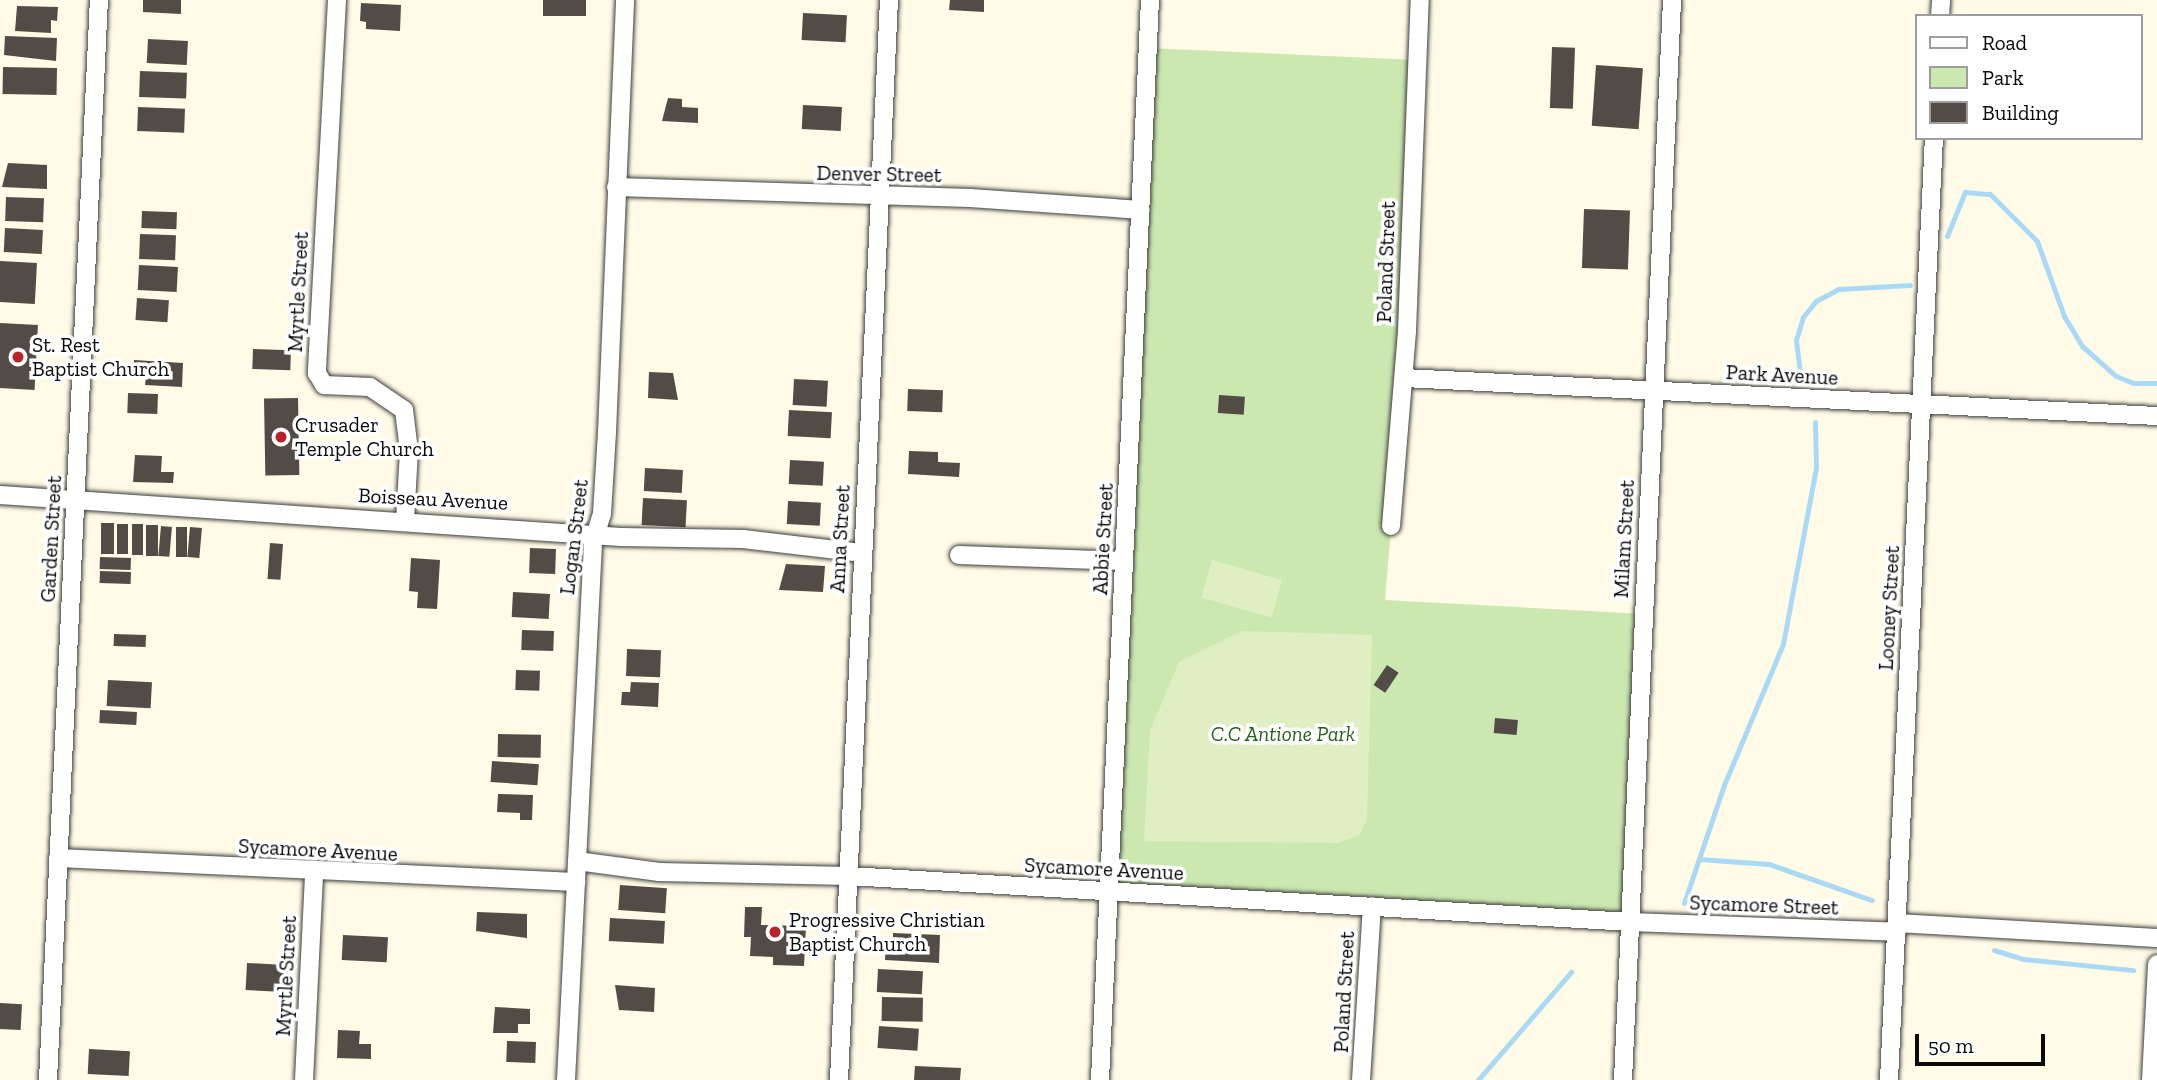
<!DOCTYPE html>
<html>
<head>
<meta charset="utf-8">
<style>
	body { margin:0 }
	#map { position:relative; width:2157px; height:1080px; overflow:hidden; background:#fffbe6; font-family:"Zilla Slab",serif }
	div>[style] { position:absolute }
	.green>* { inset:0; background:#cce8b1 }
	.pitch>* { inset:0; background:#dfefc3; transform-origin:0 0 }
	.stream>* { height:5px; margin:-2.5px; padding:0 2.5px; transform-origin:2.5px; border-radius:2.5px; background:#aad9f6 }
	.building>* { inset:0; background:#524b46; transform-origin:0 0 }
	.roads { filter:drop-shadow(0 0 2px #3c3c3c) drop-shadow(0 0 2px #3c3c3c) }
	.minor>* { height:18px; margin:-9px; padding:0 9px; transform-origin:9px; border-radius:9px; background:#fff }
	.dots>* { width:19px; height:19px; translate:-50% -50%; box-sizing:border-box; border:4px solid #fff; border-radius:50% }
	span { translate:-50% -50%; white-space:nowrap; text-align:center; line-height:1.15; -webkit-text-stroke:7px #fff; paint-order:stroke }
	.street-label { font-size:21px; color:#090909 }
	.poi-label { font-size:21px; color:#090909 }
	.left { translate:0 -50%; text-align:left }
	.park-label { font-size:21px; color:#28601b; font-style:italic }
	.legend { position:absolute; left:1915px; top:14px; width:228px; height:126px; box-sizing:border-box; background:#fff; border:2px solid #9d9d9d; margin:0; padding:9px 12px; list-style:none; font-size:21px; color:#090909 }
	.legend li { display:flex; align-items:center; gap:14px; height:35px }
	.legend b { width:35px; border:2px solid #9d9d9d }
	.scale { position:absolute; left:1915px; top:1034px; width:130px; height:32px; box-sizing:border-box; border:4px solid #090909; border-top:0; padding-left:9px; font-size:21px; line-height:24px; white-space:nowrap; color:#090909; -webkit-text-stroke:5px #fff; paint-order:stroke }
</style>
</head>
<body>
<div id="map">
	<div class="green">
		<i style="clip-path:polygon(1148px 48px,1417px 60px,1404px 378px,1385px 600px,1644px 614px,1630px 922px,1108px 892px)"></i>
	</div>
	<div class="pitch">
		<i style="left:1212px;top:560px;width:73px;height:39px;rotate:16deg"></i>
		<i style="clip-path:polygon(1242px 631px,1372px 635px,1367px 819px,1359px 835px,1339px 843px,1144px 841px,1150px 731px,1179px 662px)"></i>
	</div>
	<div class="stream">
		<i style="left:1947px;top:236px;width:48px;rotate:-67.8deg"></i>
		<i style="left:1965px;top:192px;width:25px;rotate:5deg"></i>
		<i style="left:1990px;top:194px;width:66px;rotate:45deg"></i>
		<i style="left:2037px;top:241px;width:80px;rotate:70.2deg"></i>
		<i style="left:2064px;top:316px;width:35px;rotate:59deg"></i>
		<i style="left:2082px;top:346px;width:45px;rotate:41.4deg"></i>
		<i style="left:2116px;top:376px;width:18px;rotate:22deg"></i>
		<i style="left:2133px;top:383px;width:23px"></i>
		<i style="left:1801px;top:381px;width:41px;rotate:-97deg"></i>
		<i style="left:1796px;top:340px;width:24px;rotate:-73deg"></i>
		<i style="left:1803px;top:317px;width:21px;rotate:-51deg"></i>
		<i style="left:1816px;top:301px;width:26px;rotate:-28deg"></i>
		<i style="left:1839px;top:289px;width:71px;rotate:-3.2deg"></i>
		<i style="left:1699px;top:859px;width:70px;rotate:4.1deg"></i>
		<i style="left:1769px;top:864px;width:109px;rotate:19.3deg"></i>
		<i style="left:1684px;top:903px;width:125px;rotate:-71.3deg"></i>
		<i style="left:1724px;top:785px;width:153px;rotate:-67.3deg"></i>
		<i style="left:1783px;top:644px;width:180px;rotate:-79.4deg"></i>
		<i style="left:1816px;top:467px;width:45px;rotate:-91.3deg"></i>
		<i style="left:1994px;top:950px;width:31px;rotate:17deg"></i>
		<i style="left:2024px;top:959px;width:110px;rotate:5.8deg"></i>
		<i style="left:1478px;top:1080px;width:143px;rotate:-49.3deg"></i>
	</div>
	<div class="building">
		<i style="clip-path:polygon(143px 0,181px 0,181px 14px,143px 12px)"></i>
		<i style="left:543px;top:0;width:43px;height:16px"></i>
		<i style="clip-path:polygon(950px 0,984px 0,984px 12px,949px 10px)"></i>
		<i style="clip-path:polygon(361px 3px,401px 5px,400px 31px,366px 29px,366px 22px,360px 21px)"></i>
		<i style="clip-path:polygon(17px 6px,58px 7px,57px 21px,51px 20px,51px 33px,15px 31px)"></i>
		<i style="left:803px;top:13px;width:44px;height:27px;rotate:3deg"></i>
		<i style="clip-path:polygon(5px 36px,57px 38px,56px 61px,4px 55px)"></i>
		<i style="left:148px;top:39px;width:40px;height:24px;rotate:3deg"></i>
		<i style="left:1552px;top:47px;width:23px;height:61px;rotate:2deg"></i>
		<i style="left:1596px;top:65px;width:47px;height:61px;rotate:4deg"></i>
		<i style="left:3px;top:67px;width:54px;height:27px;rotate:1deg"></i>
		<i style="left:140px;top:71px;width:47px;height:26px;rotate:2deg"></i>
		<i style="clip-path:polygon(668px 98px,682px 99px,682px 107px,698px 108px,698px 123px,662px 121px)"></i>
		<i style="left:803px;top:105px;width:39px;height:24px;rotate:3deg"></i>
		<i style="left:138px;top:107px;width:47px;height:24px;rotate:2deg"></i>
		<i style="clip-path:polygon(8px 163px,47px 165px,47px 189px,2px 187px)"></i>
		<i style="left:6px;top:197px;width:38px;height:24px;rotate:2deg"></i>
		<i style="left:1584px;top:209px;width:46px;height:59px;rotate:2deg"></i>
		<i style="left:142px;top:211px;width:35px;height:17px;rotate:2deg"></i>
		<i style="left:5px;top:228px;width:38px;height:24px;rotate:3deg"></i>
		<i style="left:140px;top:234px;width:36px;height:25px;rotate:2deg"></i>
		<i style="left:0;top:261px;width:37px;height:41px;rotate:3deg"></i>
		<i style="left:139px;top:265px;width:39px;height:25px;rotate:3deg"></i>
		<i style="left:137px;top:298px;width:32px;height:22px;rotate:4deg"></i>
		<i style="left:0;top:323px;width:38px;height:65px;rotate:3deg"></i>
		<i style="left:253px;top:349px;width:38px;height:20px;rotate:2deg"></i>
		<i style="clip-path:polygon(134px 360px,183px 363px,182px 387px,145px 385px,146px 377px,133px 377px)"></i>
		<i style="clip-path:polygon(649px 372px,673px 373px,678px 400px,648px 398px)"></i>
		<i style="left:794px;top:379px;width:34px;height:26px;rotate:3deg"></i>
		<i style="left:908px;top:389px;width:35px;height:22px;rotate:2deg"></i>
		<i style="left:128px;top:393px;width:30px;height:20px;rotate:2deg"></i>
		<i style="left:1219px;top:395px;width:26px;height:18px;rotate:4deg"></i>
		<i style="left:298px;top:398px;width:77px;height:34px;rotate:89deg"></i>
		<i style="left:789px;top:410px;width:43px;height:26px;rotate:3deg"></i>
		<i style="clip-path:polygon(909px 451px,938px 452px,938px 462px,960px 463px,959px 477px,908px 474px)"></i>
		<i style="clip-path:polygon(135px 455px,162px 456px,161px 472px,174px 472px,173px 483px,133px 482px)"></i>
		<i style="left:790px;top:460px;width:34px;height:24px;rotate:3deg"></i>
		<i style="left:645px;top:468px;width:38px;height:23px;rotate:3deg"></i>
		<i style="left:643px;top:498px;width:44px;height:27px;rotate:3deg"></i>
		<i style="left:788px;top:501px;width:33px;height:23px;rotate:3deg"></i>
		<i style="left:101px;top:523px;width:13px;height:31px"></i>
		<i style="left:117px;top:524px;width:11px;height:30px"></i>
		<i style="left:132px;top:524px;width:11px;height:31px"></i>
		<i style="left:146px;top:525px;width:12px;height:31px"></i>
		<i style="left:161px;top:526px;width:11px;height:30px;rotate:5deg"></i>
		<i style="left:176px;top:527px;width:11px;height:30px"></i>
		<i style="left:190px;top:527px;width:12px;height:30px;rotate:5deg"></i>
		<i style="left:270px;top:543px;width:13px;height:36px;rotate:4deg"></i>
		<i style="left:530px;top:548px;width:26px;height:25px;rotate:2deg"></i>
		<i style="left:100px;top:557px;width:31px;height:12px;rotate:2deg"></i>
		<i style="clip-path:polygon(411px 558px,440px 560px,437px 609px,417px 608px,418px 592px,409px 591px)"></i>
		<i style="clip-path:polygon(786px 564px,825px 566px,823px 592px,779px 590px)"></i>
		<i style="left:100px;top:571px;width:31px;height:12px;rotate:2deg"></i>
		<i style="left:513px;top:592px;width:37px;height:25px;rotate:3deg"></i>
		<i style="left:522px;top:630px;width:32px;height:20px;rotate:2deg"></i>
		<i style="left:114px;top:634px;width:32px;height:12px;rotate:2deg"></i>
		<i style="left:627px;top:649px;width:34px;height:27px;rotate:2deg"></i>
		<i style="left:1387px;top:665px;width:14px;height:24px;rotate:34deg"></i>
		<i style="left:516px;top:670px;width:24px;height:20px;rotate:2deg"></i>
		<i style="left:108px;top:680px;width:44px;height:26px;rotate:3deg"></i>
		<i style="clip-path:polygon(631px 682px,659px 683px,658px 707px,621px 705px,622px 692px,630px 692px)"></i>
		<i style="left:100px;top:710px;width:37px;height:13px;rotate:3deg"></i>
		<i style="left:1495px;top:718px;width:23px;height:15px;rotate:5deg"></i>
		<i style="left:498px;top:734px;width:43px;height:23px;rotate:1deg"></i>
		<i style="left:492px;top:761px;width:47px;height:21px;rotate:4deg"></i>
		<i style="clip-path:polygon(498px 794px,533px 795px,532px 820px,520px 820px,520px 813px,497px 812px)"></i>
		<i style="left:620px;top:885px;width:47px;height:25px;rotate:4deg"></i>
		<i style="clip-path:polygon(745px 907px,762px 907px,761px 925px,806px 926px,804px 966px,773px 965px,773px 957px,750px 956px,751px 937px,744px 937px)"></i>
		<i style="clip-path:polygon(477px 912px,527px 914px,527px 938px,476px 931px)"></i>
		<i style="left:610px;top:918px;width:55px;height:23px;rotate:3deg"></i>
		<i style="clip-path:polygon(893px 933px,940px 935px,939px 963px,885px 960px,886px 942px,893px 942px)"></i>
		<i style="left:343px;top:935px;width:45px;height:25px;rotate:3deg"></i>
		<i style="left:247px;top:963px;width:38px;height:27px;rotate:3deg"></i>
		<i style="left:878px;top:969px;width:45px;height:23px;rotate:3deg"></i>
		<i style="clip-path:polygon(615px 985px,655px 988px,654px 1012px,619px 1010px)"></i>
		<i style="left:882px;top:997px;width:41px;height:24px;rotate:1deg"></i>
		<i style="left:0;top:1003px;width:22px;height:26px;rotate:3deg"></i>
		<i style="clip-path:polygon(495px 1007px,530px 1009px,530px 1024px,518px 1024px,518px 1033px,493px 1033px)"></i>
		<i style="left:879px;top:1026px;width:40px;height:22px;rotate:4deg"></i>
		<i style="clip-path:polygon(338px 1030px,360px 1031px,359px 1044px,371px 1044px,371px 1059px,337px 1058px)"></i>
		<i style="left:507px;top:1041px;width:29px;height:21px;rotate:2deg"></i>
		<i style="left:89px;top:1049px;width:41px;height:25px;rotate:3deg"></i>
		<i style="clip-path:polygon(915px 1066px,961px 1068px,960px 1080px,914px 1080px)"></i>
	</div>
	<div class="roads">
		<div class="minor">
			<i style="left:337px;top:0;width:374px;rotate:93.1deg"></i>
			<i style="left:317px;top:373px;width:14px;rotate:60deg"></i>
			<i style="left:324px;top:385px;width:46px;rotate:2.5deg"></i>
			<i style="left:370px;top:387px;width:41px;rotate:34.1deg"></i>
			<i style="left:404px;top:410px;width:41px;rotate:83deg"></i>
			<i style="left:409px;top:451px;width:70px;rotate:93.3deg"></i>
			<i style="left:1940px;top:16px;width:16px;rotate:-86deg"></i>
			<i style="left:616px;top:187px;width:354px;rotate:1.8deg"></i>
			<i style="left:970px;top:198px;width:171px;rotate:4deg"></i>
			<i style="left:1404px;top:378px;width:754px;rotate:2.89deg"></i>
			<i style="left:0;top:495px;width:622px;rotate:3.87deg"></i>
			<i style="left:621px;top:537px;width:122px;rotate:0.9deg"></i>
			<i style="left:743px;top:539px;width:121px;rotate:6.7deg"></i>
			<i style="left:1391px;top:526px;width:196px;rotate:-85.3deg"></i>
			<i style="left:1407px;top:331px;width:331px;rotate:-87.8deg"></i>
			<i style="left:959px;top:555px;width:165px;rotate:2.1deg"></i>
			<i style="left:58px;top:858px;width:519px;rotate:2.65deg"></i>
			<i style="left:577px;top:861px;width:83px;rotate:7.6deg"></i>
			<i style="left:659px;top:872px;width:190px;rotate:1.2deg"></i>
			<i style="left:849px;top:876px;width:782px;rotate:3.37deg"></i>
			<i style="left:1630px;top:922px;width:267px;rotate:2.1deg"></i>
			<i style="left:1897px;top:923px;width:260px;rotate:3.3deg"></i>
			<i style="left:48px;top:1080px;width:1081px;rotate:-87.3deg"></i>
			<i style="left:304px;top:1080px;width:207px;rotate:-87.2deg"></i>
			<i style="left:566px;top:1080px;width:538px;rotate:-87.12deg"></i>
			<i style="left:593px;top:543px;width:30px;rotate:-73deg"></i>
			<i style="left:602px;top:514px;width:82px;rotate:-86.5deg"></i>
			<i style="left:607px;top:432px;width:432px;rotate:-87.6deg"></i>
			<i style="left:839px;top:1080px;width:1081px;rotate:-87.35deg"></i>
			<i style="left:1100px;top:1080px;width:1081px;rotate:-87.35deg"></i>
			<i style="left:1361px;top:1080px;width:174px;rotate:-86.4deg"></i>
			<i style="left:1623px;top:1080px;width:1081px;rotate:-87.4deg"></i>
			<i style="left:1889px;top:1080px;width:943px;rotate:-87.27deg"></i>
			<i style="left:2151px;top:1080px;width:116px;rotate:-87deg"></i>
		</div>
	</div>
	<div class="dots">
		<i style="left:18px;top:357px;background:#b92226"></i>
		<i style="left:281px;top:437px;background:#b92226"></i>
		<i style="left:775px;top:932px;background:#b92226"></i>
	</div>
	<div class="street-label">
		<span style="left:879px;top:174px;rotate:1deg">Denver Street</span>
		<span style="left:1386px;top:262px;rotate:-88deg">Poland Street</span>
		<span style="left:298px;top:292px;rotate:-87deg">Myrtle Street</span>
		<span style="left:1782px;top:375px;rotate:3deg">Park Avenue</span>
		<span style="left:433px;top:499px;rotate:3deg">Boisseau Avenue</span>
		<span style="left:574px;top:537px;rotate:-83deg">Logan Street</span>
		<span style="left:51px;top:539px;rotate:-87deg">Garden Street</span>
		<span style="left:840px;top:539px;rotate:-87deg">Anna Street</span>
		<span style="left:1103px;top:539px;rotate:-87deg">Abbie Street</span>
		<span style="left:1624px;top:539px;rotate:-87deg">Milam Street</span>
		<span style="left:1889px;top:608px;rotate:-87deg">Looney Street</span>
		<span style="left:318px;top:850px;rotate:3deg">Sycamore Avenue</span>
		<span style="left:1104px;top:869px;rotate:3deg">Sycamore Avenue</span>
		<span style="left:1764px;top:905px;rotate:2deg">Sycamore Street</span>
		<span style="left:286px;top:976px;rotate:-87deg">Myrtle Street</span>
		<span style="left:1344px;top:992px;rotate:-87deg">Poland Street</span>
	</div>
	<div class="poi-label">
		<span class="left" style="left:32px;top:357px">St. Rest<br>Baptist Church</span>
		<span class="left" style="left:295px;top:437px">Crusader<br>Temple Church</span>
		<span class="left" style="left:789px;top:932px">Progressive Christian<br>Baptist Church</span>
	</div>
	<div class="park-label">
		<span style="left:1283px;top:734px">C.C Antione Park</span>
	</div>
	<ul class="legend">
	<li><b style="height:9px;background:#fff"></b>Road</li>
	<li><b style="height:19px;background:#cce8b1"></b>Park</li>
	<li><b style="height:19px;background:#524b46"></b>Building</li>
	</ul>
	<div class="scale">50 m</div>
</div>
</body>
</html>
